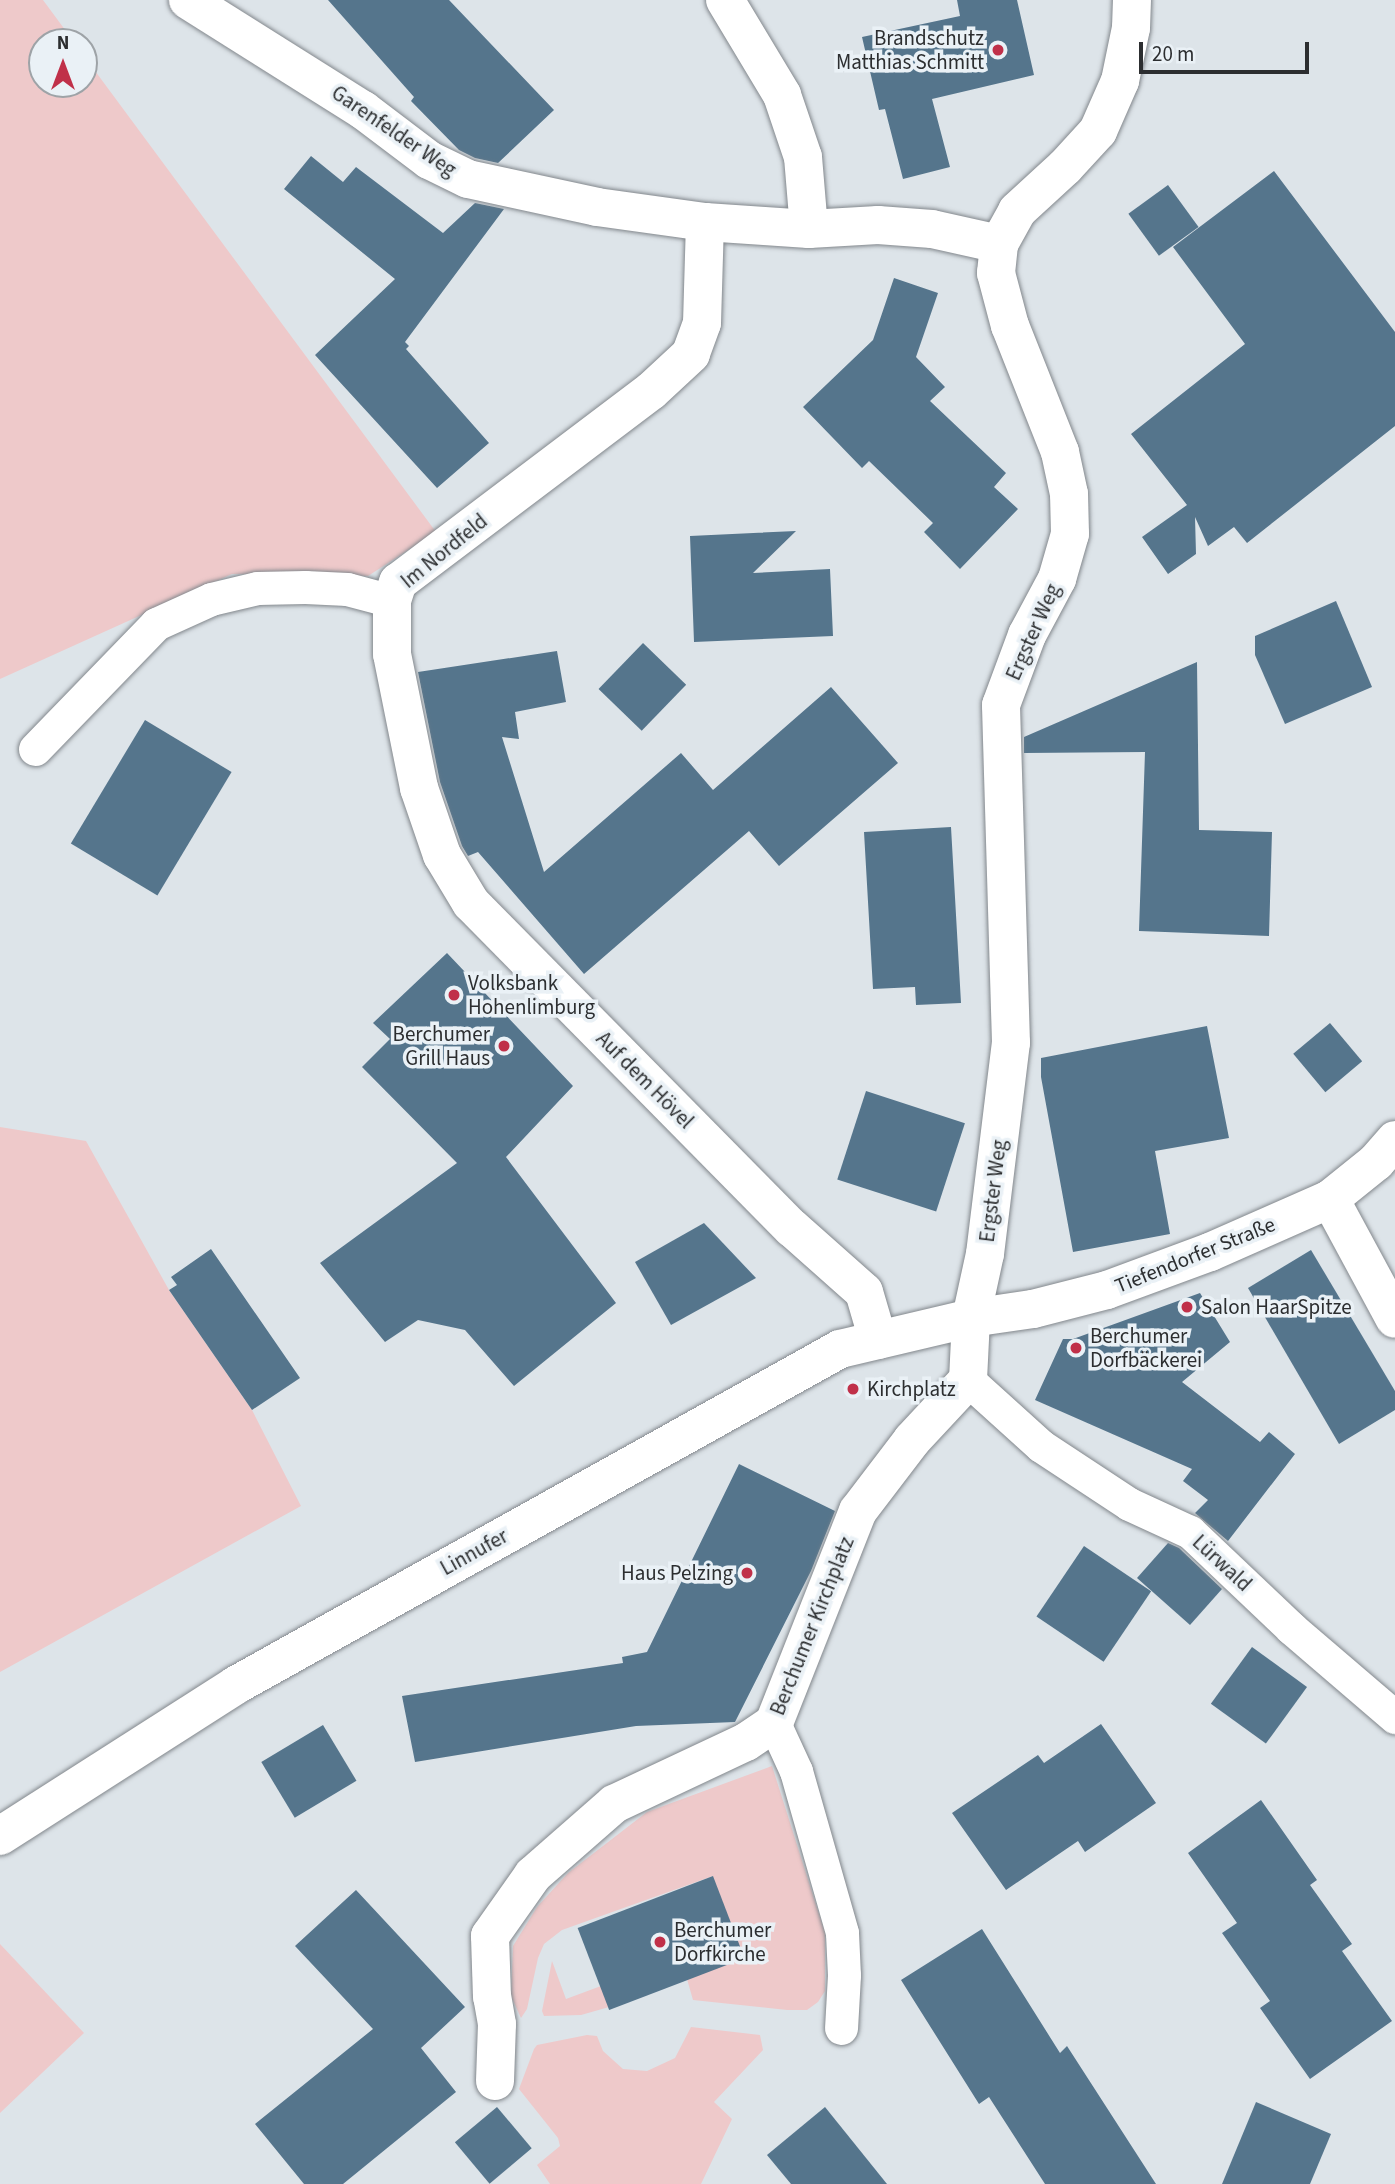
<!DOCTYPE html>
<html>
<head>
<meta charset="utf-8">
<style>
	body { margin:0 }
	#map { position:relative; width:1395px; height:2184px; overflow:hidden; background:#dde4e9; font-family:"Source Sans 3",sans-serif }
	div>[style] { position:absolute }
	.green>* { inset:0; background:#eec9ca }
	.building>* { inset:0; background:#55758c; transform-origin:0 0 }
	.roads { filter:drop-shadow(0 0 2px #82878c) drop-shadow(0 0 2px #82878c) }
	.service>* { height:33px; margin:-16.5px; padding:0 16.5px; transform-origin:16.5px; border-radius:16.5px; background:#fff }
	.minor>* { height:38px; margin:-19px; padding:0 19px; transform-origin:19px; border-radius:19px; background:#fff }
	.dots>* { width:19px; height:19px; translate:-50% -50%; box-sizing:border-box; border:4px solid #eaf1f6; border-radius:50% }
	span { translate:-50% -50%; white-space:nowrap; text-align:center; line-height:1.15; -webkit-text-stroke:7px #eaf1f6; paint-order:stroke }
	.poi-label { font-size:21px; color:#2c2e30 }
	.right { translate:-100% -50%; text-align:right }
	.left { translate:0 -50%; text-align:left }
	.street-label { font-size:21px; color:#2c2e30 }
	.north { position:absolute; left:28px; top:28px; width:70px; height:70px; box-sizing:border-box; background:#eaf1f6; border:2px solid #9ea3a7; border-radius:50%; rotate:0deg; font-size:19px; font-weight:700; line-height:28px; text-align:center; color:#2c2e30 }
	.north::after { content:''; display:block; margin:auto; width:24px; height:32px; background:#c03049; clip-path:polygon(50% 0,100% 100%,50% 72%,0 100%) }
	.scale { position:absolute; left:1139px; top:42px; width:170px; height:32px; box-sizing:border-box; border:4px solid #2c2e30; border-top:0; padding-left:9px; font-size:21px; line-height:24px; white-space:nowrap; color:#2c2e30; -webkit-text-stroke:5px #eaf1f6; paint-order:stroke }
</style>
</head>
<body>
<div id="map">
	<div class="green">
		<i style="clip-path:polygon(0 0,43px 0,74px 42px,42px 42px,42px 84px,84px 84px,84px 56px,436px 532px,368px 576px,232px 574px,0 679px)"></i>
		<i style="clip-path:polygon(0 1127px,86px 1141px,169px 1290px,252px 1410px,301px 1506px,0 1672px)"></i>
		<i style="clip-path:polygon(772px 1766px,825px 1933px,825px 1991px,818px 2002px,807px 2010px,787px 2010px,693px 2000px,687px 1979px,713px 1876px,562px 1930px,544px 1944px,538px 1958px,527px 2009px,521px 2018px,511px 1996px,513px 1946px,537px 1907px,568px 1873px,647px 1812px)"></i>
		<i style="clip-path:polygon(0 1944px,84px 2033px,0 2113px)"></i>
		<i style="clip-path:polygon(552px 1961px,566px 1999px,601px 1986px,609px 2007px,581px 2015px,544px 2016px,542px 2011px)"></i>
		<i style="clip-path:polygon(691px 2027px,760px 2035px,763px 2050px,714px 2102px,732px 2119px,701px 2184px,550px 2184px,537px 2165px,560px 2146px,558px 2138px,519px 2089px,534px 2049px,537px 2045px,587px 2035px,597px 2036px,603px 2051px,623px 2069px,647px 2071px,675px 2058px)"></i>
	</div>
	<div class="building">
		<i style="clip-path:polygon(328px 0,449px 0,554px 110px,498px 163px,475px 158px,459px 150px,411px 101px,414px 97px)"></i>
		<i style="clip-path:polygon(957px 0,1017px 0,1034px 75px,932px 99px,950px 167px,903px 179px,885px 109px,879px 110px,862px 37px,960px 16px)"></i>
		<i style="clip-path:polygon(311px 156px,343px 182px,356px 167px,443px 233px,475px 203px,504px 209px,405px 342px,409px 346px,406px 349px,489px 443px,437px 488px,315px 355px,395px 279px,284px 189px)"></i>
		<i style="clip-path:polygon(1274px 171px,1395px 332px,1395px 426px,1247px 543px,1234px 527px,1208px 546px,1195px 517px,1196px 554px,1168px 574px,1142px 537px,1187px 505px,1131px 434px,1245px 344px,1173px 247px)"></i>
		<i style="left:1168px;top:185px;width:52px;height:49px;rotate:54deg"></i>
		<i style="clip-path:polygon(894px 278px,938px 293px,916px 357px,945px 387px,930px 401px,1006px 473px,994px 487px,1018px 509px,960px 569px,924px 532px,933px 523px,869px 461px,862px 468px,803px 407px,873px 340px)"></i>
		<i style="clip-path:polygon(796px 531px,753px 573px,830px 569px,833px 636px,694px 642px,690px 536px)"></i>
		<i style="clip-path:polygon(1336px 601px,1372px 687px,1285px 724px,1255px 655px,1255px 636px)"></i>
		<i style="left:643px;top:643px;width:60px;height:64px;rotate:44deg"></i>
		<i style="clip-path:polygon(557px 651px,566px 702px,515px 712px,519px 739px,502px 737px,544px 872px,681px 753px,713px 790px,831px 687px,898px 763px,779px 866px,749px 831px,584px 974px,478px 852px,468px 856px,462px 846px,440px 782px,418px 672px)"></i>
		<i style="clip-path:polygon(1197px 662px,1199px 830px,1272px 832px,1269px 936px,1139px 931px,1145px 752px,1024px 753px,1024px 737px)"></i>
		<i style="left:145px;top:720px;width:101px;height:144px;rotate:31deg"></i>
		<i style="clip-path:polygon(951px 827px,961px 1003px,916px 1005px,915px 987px,873px 989px,864px 832px)"></i>
		<i style="clip-path:polygon(447px 953px,573px 1086px,506px 1157px,616px 1303px,514px 1386px,465px 1330px,418px 1320px,385px 1342px,320px 1263px,457px 1163px,362px 1067px,390px 1039px,373px 1023px)"></i>
		<i style="left:1330px;top:1023px;width:50px;height:48px;rotate:50deg"></i>
		<i style="clip-path:polygon(1207px 1026px,1229px 1138px,1155px 1151px,1170px 1234px,1073px 1252px,1041px 1077px,1041px 1058px)"></i>
		<i style="left:866px;top:1091px;width:104px;height:93px;rotate:18deg"></i>
		<i style="clip-path:polygon(704px 1223px,756px 1278px,671px 1325px,635px 1262px)"></i>
		<i style="clip-path:polygon(211px 1249px,300px 1378px,252px 1410px,169px 1290px,177px 1285px,171px 1277px)"></i>
		<i style="clip-path:polygon(1311px 1250px,1395px 1391px,1395px 1410px,1339px 1444px,1248px 1288px)"></i>
		<i style="clip-path:polygon(1200px 1293px,1230px 1342px,1182px 1382px,1260px 1442px,1269px 1432px,1295px 1454px,1228px 1541px,1195px 1513px,1208px 1500px,1183px 1481px,1192px 1469px,1035px 1400px,1063px 1339px,1073px 1339px)"></i>
		<i style="clip-path:polygon(739px 1464px,835px 1511px,811px 1571px,735px 1722px,636px 1726px,415px 1762px,402px 1696px,623px 1663px,622px 1657px,647px 1652px)"></i>
		<i style="clip-path:polygon(1168px 1543px,1179px 1548px,1222px 1589px,1190px 1625px,1137px 1578px)"></i>
		<i style="left:1084px;top:1546px;width:81px;height:85px;rotate:34deg"></i>
		<i style="left:1252px;top:1647px;width:68px;height:70px;rotate:36deg"></i>
		<i style="clip-path:polygon(1101px 1724px,1156px 1803px,1085px 1852px,1078px 1841px,1006px 1890px,952px 1813px,1038px 1755px,1044px 1763px)"></i>
		<i style="left:323px;top:1725px;width:65px;height:72px;rotate:59deg"></i>
		<i style="clip-path:polygon(1261px 1800px,1317px 1880px,1310px 1885px,1352px 1944px,1342px 1951px,1392px 2021px,1310px 2079px,1260px 2008px,1270px 2001px,1222px 1933px,1237px 1923px,1188px 1853px)"></i>
		<i style="left:713px;top:1876px;width:88px;height:145px;rotate:69deg"></i>
		<i style="clip-path:polygon(356px 1890px,465px 2007px,421px 2048px,456px 2092px,343px 2184px,304px 2184px,255px 2124px,373px 2029px,295px 1946px)"></i>
		<i style="clip-path:polygon(982px 1929px,1060px 2053px,1067px 2046px,1156px 2184px,1045px 2184px,989px 2097px,979px 2104px,901px 1980px)"></i>
		<i style="clip-path:polygon(1256px 2102px,1331px 2134px,1310px 2184px,1222px 2184px)"></i>
		<i style="left:497px;top:2107px;width:54px;height:55px;rotate:50deg"></i>
		<i style="clip-path:polygon(825px 2107px,887px 2184px,791px 2184px,767px 2155px)"></i>
	</div>
	<div class="roads">
		<div class="service">
			<i style="left:35px;top:749px;width:174px;rotate:-45.9deg"></i>
			<i style="left:156px;top:624px;width:60px;rotate:-24.4deg"></i>
			<i style="left:211px;top:599px;width:47px;rotate:-13.4deg"></i>
			<i style="left:257px;top:588px;width:48px;rotate:-1.2deg"></i>
			<i style="left:305px;top:587px;width:42px;rotate:2.7deg"></i>
			<i style="left:347px;top:589px;width:47px;rotate:14.9deg"></i>
			<i style="left:968px;top:1380px;width:98px;rotate:42.1deg"></i>
			<i style="left:1041px;top:1446px;width:105px;rotate:33.4deg"></i>
			<i style="left:1129px;top:1504px;width:67px;rotate:24.7deg"></i>
			<i style="left:1190px;top:1532px;width:139px;rotate:43.5deg"></i>
			<i style="left:1291px;top:1628px;width:137px;rotate:40.6deg"></i>
			<i style="left:774px;top:1723px;width:53px;rotate:65.4deg"></i>
			<i style="left:796px;top:1771px;width:168px;rotate:74.1deg"></i>
			<i style="left:842px;top:1933px;width:42px;rotate:87.3deg"></i>
			<i style="left:844px;top:1975px;width:53px;rotate:93.2deg"></i>
		</div>
		<div class="minor">
			<i style="left:188px;top:0;width:207px;rotate:32.2deg"></i>
			<i style="left:363px;top:110px;width:83px;rotate:37.1deg"></i>
			<i style="left:429px;top:160px;width:43px;rotate:26deg"></i>
			<i style="left:468px;top:179px;width:132px;rotate:12.2deg"></i>
			<i style="left:597px;top:207px;width:109px;rotate:7.9deg"></i>
			<i style="left:705px;top:222px;width:104px;rotate:3.9deg"></i>
			<i style="left:809px;top:229px;width:69px;rotate:-3.3deg"></i>
			<i style="left:878px;top:225px;width:54px;rotate:4.2deg"></i>
			<i style="left:932px;top:229px;width:69px;rotate:12.6deg"></i>
			<i style="left:725px;top:0;width:111px;rotate:59deg"></i>
			<i style="left:782px;top:95px;width:65px;rotate:71.3deg"></i>
			<i style="left:803px;top:157px;width:72px;rotate:85.2deg"></i>
			<i style="left:705px;top:222px;width:101px;rotate:91.7deg"></i>
			<i style="left:702px;top:323px;width:33px;rotate:110deg"></i>
			<i style="left:691px;top:354px;width:54px;rotate:137.2deg"></i>
			<i style="left:651px;top:391px;width:317px;rotate:142.9deg"></i>
			<i style="left:398px;top:582px;width:20px;rotate:108deg"></i>
			<i style="left:392px;top:601px;width:53px;rotate:90deg"></i>
			<i style="left:392px;top:654px;width:137px;rotate:78.6deg"></i>
			<i style="left:419px;top:788px;width:71px;rotate:71.1deg"></i>
			<i style="left:442px;top:855px;width:56px;rotate:58.9deg"></i>
			<i style="left:471px;top:903px;width:457px;rotate:45.4deg"></i>
			<i style="left:792px;top:1228px;width:96px;rotate:41.6deg"></i>
			<i style="left:864px;top:1292px;width:50px;rotate:73.7deg"></i>
			<i style="left:1330px;top:1199px;width:136px;rotate:61.6deg"></i>
			<i style="left:0;top:1836px;width:280px;rotate:-32.6deg"></i>
			<i style="left:236px;top:1685px;width:691px;rotate:-29.09deg"></i>
			<i style="left:840px;top:1349px;width:135px;rotate:-13.3deg"></i>
			<i style="left:971px;top:1318px;width:63px;rotate:-8.3deg"></i>
			<i style="left:1033px;top:1309px;width:76px;rotate:-14.4deg"></i>
			<i style="left:1107px;top:1290px;width:110px;rotate:-20.3deg"></i>
			<i style="left:1210px;top:1252px;width:131px;rotate:-23.8deg"></i>
			<i style="left:1330px;top:1199px;width:59px;rotate:-38.8deg"></i>
			<i style="left:1376px;top:1162px;width:29px;rotate:-49deg"></i>
			<i style="left:495px;top:2081px;width:57px;rotate:-88deg"></i>
			<i style="left:497px;top:2024px;width:27px;rotate:-100deg"></i>
			<i style="left:492px;top:1997px;width:61px;rotate:-91.9deg"></i>
			<i style="left:490px;top:1936px;width:75px;rotate:-54.8deg"></i>
			<i style="left:533px;top:1875px;width:108px;rotate:-41.2deg"></i>
			<i style="left:614px;top:1804px;width:146px;rotate:-25.2deg"></i>
			<i style="left:746px;top:1742px;width:34px;rotate:-34deg"></i>
			<i style="left:774px;top:1723px;width:228px;rotate:-68.4deg"></i>
			<i style="left:858px;top:1511px;width:89px;rotate:-52.7deg"></i>
			<i style="left:912px;top:1440px;width:82px;rotate:-47deg"></i>
			<i style="left:968px;top:1380px;width:62px;rotate:-87.2deg"></i>
			<i style="left:971px;top:1318px;width:66px;rotate:-77.7deg"></i>
			<i style="left:985px;top:1254px;width:213px;rotate:-83deg"></i>
			<i style="left:1011px;top:1043px;width:338px;rotate:-91.7deg"></i>
			<i style="left:1001px;top:705px;width:75px;rotate:-69.6deg"></i>
			<i style="left:1027px;top:635px;width:64px;rotate:-61.8deg"></i>
			<i style="left:1057px;top:579px;width:47px;rotate:-73.9deg"></i>
			<i style="left:1070px;top:534px;width:40px;rotate:-91.4deg"></i>
			<i style="left:1069px;top:494px;width:43px;rotate:-102.1deg"></i>
			<i style="left:1060px;top:452px;width:136px;rotate:-111.6deg"></i>
			<i style="left:1010px;top:326px;width:55px;rotate:-104.8deg"></i>
			<i style="left:996px;top:273px;width:29px;rotate:-84deg"></i>
			<i style="left:999px;top:244px;width:38px;rotate:-61deg"></i>
			<i style="left:1017px;top:211px;width:65px;rotate:-42.5deg"></i>
			<i style="left:1065px;top:167px;width:49px;rotate:-47.5deg"></i>
			<i style="left:1098px;top:131px;width:55px;rotate:-66.3deg"></i>
			<i style="left:1120px;top:81px;width:54px;rotate:-78.3deg"></i>
			<i style="left:1131px;top:28px;width:28px;rotate:-88deg"></i>
		</div>
	</div>
	<div class="dots">
		<i style="left:998px;top:50px;background:#c03049"></i>
		<i style="left:454px;top:995px;background:#c03049"></i>
		<i style="left:504px;top:1046px;background:#c03049"></i>
		<i style="left:1187px;top:1307px;background:#c03049"></i>
		<i style="left:1076px;top:1348px;background:#c03049"></i>
		<i style="left:853px;top:1389px;background:#c03049"></i>
		<i style="left:747px;top:1573px;background:#c03049"></i>
		<i style="left:660px;top:1942px;background:#c03049"></i>
	</div>
	<div class="poi-label">
		<span class="right" style="left:984px;top:50px">Brandschutz<br>Matthias Schmitt</span>
		<span class="left" style="left:468px;top:995px">Volksbank<br>Hohenlimburg</span>
		<span class="right" style="left:490px;top:1046px">Berchumer<br>Grill Haus</span>
		<span class="left" style="left:1201px;top:1307px">Salon HaarSpitze</span>
		<span class="left" style="left:1090px;top:1348px">Berchumer<br>Dorfbäckerei</span>
		<span class="left" style="left:867px;top:1389px">Kirchplatz</span>
		<span class="right" style="left:733px;top:1573px">Haus Pelzing</span>
		<span class="left" style="left:674px;top:1942px">Berchumer<br>Dorfkirche</span>
	</div>
	<div class="street-label">
		<span style="left:394px;top:131px;rotate:34deg">Garenfelder Weg</span>
		<span style="left:444px;top:551px;rotate:-39deg">Im Nordfeld</span>
		<span style="left:1033px;top:632px;rotate:-66deg">Ergster Weg</span>
		<span style="left:645px;top:1080px;rotate:45deg">Auf dem Hövel</span>
		<span style="left:993px;top:1191px;rotate:-83deg">Ergster Weg</span>
		<span style="left:1195px;top:1255px;rotate:-22deg">Tiefendorfer Straße</span>
		<span style="left:474px;top:1552px;rotate:-29deg">Linnufer</span>
		<span style="left:1222px;top:1563px;rotate:43deg">Lürwald</span>
		<span style="left:812px;top:1626px;rotate:-68deg">Berchumer Kirchplatz</span>
	</div>
	<div class="north">N</div>
	<div class="scale">20 m</div>
</div>
</body>
</html>
